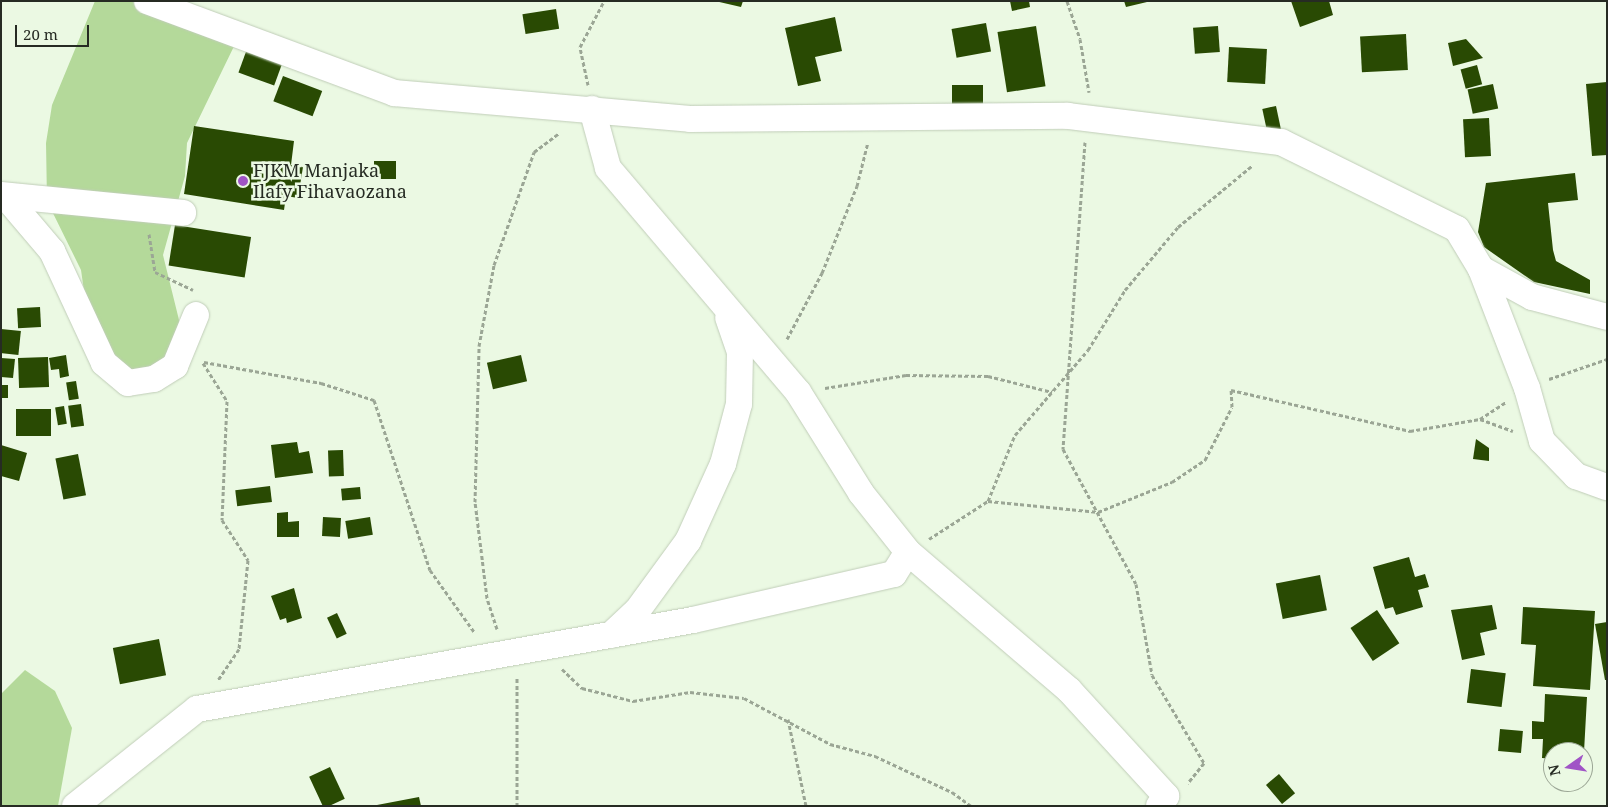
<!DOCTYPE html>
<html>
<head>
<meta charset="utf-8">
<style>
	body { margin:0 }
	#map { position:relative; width:1608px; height:807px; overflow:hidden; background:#ebf9e3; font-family:"Noto Serif",serif }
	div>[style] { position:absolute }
	.green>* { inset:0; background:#b4d99a }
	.building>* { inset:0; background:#294a03; transform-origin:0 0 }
	.path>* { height:3px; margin-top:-1.5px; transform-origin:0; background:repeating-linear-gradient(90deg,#9ba695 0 4px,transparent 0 6.5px) }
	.roads { filter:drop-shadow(0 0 1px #c0cdb8) drop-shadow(0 0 1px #c0cdb8) }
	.minor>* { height:26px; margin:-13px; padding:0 13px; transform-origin:13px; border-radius:13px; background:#fff }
	.dots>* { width:14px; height:14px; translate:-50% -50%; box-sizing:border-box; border:2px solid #ebf9e3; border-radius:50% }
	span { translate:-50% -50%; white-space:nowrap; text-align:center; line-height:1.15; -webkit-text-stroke:5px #ebf9e3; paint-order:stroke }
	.poi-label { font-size:18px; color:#262b23 }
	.left { translate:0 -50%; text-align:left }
	.frame { position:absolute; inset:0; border:2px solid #262b23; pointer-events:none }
	.north { position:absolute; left:1543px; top:742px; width:50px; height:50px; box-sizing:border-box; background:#ebf9e3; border:1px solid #9ca796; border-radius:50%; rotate:257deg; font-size:14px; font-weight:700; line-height:20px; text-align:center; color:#262b23 }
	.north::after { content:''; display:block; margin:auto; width:18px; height:22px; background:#a054c6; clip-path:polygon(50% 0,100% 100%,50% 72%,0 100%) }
	.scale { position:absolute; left:15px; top:25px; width:74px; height:22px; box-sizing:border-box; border:2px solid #262b23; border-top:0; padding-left:6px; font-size:15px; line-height:18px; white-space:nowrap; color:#262b23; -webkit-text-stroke:4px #ebf9e3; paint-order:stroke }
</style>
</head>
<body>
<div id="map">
	<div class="green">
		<i style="clip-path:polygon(95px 1px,147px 1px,239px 36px,187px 143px,185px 176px,163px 255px,179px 320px,180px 351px,153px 373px,123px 370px,89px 326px,81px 270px,47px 201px,46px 143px,52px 105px)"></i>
		<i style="clip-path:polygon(25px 670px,55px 691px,72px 728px,58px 806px,1px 806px,1px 694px)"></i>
	</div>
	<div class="building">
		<i style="clip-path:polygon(715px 1px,743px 1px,741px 7px)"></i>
		<i style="clip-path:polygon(1010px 1px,1029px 1px,1030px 7px,1012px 11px)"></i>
		<i style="clip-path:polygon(1124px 1px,1147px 1px,1147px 2px,1126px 7px)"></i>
		<i style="clip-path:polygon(1291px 1px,1329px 1px,1333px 15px,1300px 27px)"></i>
		<i style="left:556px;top:9px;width:20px;height:34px;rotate:81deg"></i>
		<i style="clip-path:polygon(835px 17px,842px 51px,815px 57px,821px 81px,798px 86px,785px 28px)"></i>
		<i style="left:986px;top:23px;width:29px;height:35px;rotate:80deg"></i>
		<i style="left:1036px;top:26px;width:61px;height:39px;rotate:81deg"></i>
		<i style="left:1218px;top:26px;width:26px;height:25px;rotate:86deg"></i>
		<i style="left:1406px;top:34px;width:36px;height:46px;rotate:87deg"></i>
		<i style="clip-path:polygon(1466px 39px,1483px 58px,1453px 66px,1448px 43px)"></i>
		<i style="left:1229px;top:47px;width:38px;height:35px;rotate:3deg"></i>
		<i style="left:247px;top:49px;width:38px;height:25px;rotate:20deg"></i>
		<i style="left:1477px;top:65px;width:20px;height:17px;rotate:75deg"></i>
		<i style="left:283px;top:76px;width:42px;height:27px;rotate:21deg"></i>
		<i style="clip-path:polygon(1607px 82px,1607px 155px,1592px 156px,1586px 84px)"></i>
		<i style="left:1493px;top:84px;width:25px;height:26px;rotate:78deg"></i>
		<i style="left:952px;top:85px;width:31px;height:20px"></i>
		<i style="left:1276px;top:106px;width:25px;height:14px;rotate:78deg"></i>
		<i style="left:1489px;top:118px;width:38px;height:26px;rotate:87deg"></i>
		<i style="clip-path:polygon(194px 126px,294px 141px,291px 165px,303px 167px,298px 198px,286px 196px,284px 210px,184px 194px)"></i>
		<i style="left:396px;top:161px;width:18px;height:22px;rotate:90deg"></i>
		<i style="clip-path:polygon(1575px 173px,1578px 200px,1548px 203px,1553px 250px,1556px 261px,1590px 280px,1590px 294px,1534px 282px,1484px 247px,1478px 232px,1486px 183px)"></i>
		<i style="left:175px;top:225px;width:77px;height:41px;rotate:9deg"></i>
		<i style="left:40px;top:307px;width:20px;height:23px;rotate:87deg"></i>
		<i style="left:1px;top:329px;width:20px;height:24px;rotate:6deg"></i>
		<i style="clip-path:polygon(66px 355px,69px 376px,60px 378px,59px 369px,51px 370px,49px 358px)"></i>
		<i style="left:521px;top:355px;width:27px;height:35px;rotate:77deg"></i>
		<i style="left:48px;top:357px;width:30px;height:30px;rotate:88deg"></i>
		<i style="clip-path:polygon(1px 358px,15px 359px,13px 378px,1px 377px)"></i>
		<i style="left:76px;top:381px;width:18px;height:10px;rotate:81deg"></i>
		<i style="left:1px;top:385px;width:7px;height:13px"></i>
		<i style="left:81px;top:404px;width:22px;height:13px;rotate:82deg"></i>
		<i style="left:64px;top:406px;width:18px;height:9px;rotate:81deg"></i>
		<i style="left:16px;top:409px;width:35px;height:27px"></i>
		<i style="clip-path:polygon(1476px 439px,1489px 448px,1489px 461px,1473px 459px)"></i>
		<i style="clip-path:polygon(297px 442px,299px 453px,309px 451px,313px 473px,275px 478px,271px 445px)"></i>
		<i style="clip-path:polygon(1px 445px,27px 453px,19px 481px,1px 476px)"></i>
		<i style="left:343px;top:450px;width:26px;height:15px;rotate:88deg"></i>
		<i style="left:78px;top:454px;width:42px;height:23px;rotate:79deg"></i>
		<i style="left:270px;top:486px;width:16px;height:35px;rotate:83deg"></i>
		<i style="left:360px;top:487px;width:12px;height:19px;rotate:85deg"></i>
		<i style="clip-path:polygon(288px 512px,288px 522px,299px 521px,299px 537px,277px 537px,277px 513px)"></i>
		<i style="left:323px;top:517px;width:18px;height:19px;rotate:3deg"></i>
		<i style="left:370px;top:517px;width:18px;height:25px;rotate:81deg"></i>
		<i style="clip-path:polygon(1409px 557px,1415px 577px,1425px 574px,1429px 587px,1418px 590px,1423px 607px,1396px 615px,1393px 607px,1385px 609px,1373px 567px)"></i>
		<i style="left:1320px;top:575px;width:36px;height:45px;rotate:79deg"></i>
		<i style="clip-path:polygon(294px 588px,302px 618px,287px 623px,286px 618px,280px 620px,271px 596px)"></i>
		<i style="clip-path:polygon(1492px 605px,1497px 629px,1480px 633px,1485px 655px,1462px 660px,1451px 610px)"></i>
		<i style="clip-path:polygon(1523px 607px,1595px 611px,1590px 690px,1533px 686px,1536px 645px,1521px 644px)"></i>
		<i style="left:1377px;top:610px;width:40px;height:32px;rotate:56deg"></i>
		<i style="left:337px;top:613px;width:23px;height:11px;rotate:65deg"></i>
		<i style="clip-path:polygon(1607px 622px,1607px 680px,1605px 680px,1595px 624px)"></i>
		<i style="left:159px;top:639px;width:37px;height:47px;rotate:79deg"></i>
		<i style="left:1471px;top:669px;width:35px;height:34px;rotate:7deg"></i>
		<i style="clip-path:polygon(1545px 694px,1587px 697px,1584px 752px,1553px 752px,1553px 759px,1542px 758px,1543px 739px,1532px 739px,1532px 721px,1544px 722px)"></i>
		<i style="left:1500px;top:729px;width:23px;height:22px;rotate:5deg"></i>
		<i style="left:330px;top:767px;width:35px;height:23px;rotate:65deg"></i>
		<i style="left:1279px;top:774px;width:25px;height:17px;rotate:50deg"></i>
		<i style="clip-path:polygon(419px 797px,421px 806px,378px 806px,377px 805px)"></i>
	</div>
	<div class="path">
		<i style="left:1067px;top:1px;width:40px;rotate:71.1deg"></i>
		<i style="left:1080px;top:39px;width:54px;rotate:80.4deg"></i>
		<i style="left:588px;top:85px;width:39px;rotate:-102deg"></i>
		<i style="left:580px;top:47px;width:52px;rotate:-62.4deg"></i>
		<i style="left:1085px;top:142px;width:308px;rotate:94.1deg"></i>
		<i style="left:1063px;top:449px;width:153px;rotate:61.6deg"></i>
		<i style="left:1136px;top:584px;width:92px;rotate:80deg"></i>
		<i style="left:1152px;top:675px;width:102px;rotate:59.4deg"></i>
		<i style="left:1204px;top:763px;width:26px;rotate:129deg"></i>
		<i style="left:149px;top:234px;width:38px;rotate:81deg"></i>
		<i style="left:155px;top:272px;width:42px;rotate:25.3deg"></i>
		<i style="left:787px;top:339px;width:75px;rotate:-62.1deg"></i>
		<i style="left:822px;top:273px;width:94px;rotate:-68.1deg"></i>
		<i style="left:857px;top:186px;width:45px;rotate:-76deg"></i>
		<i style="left:204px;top:362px;width:119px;rotate:10.2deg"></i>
		<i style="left:321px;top:383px;width:56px;rotate:17.8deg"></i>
		<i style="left:374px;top:400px;width:179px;rotate:71.8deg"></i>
		<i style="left:430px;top:570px;width:77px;rotate:54.5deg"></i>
		<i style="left:203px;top:363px;width:45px;rotate:57.7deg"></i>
		<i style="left:227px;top:401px;width:119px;rotate:92.4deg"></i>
		<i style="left:222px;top:520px;width:48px;rotate:57deg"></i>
		<i style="left:248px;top:560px;width:89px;rotate:95.8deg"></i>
		<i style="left:239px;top:649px;width:37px;rotate:124deg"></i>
		<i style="left:1549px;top:379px;width:61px;rotate:-19deg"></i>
		<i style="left:825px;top:388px;width:82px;rotate:-9.1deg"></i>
		<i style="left:906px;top:375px;width:82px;rotate:0.7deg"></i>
		<i style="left:988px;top:376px;width:66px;rotate:14deg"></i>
		<i style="left:1480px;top:419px;width:31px;rotate:-33deg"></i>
		<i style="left:988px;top:501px;width:111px;rotate:5.7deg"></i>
		<i style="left:1098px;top:512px;width:80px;rotate:-22.1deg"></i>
		<i style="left:1172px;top:482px;width:40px;rotate:-34deg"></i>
		<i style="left:1205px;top:460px;width:59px;rotate:-63deg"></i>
		<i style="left:1232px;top:407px;width:17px;rotate:-93deg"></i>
		<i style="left:1231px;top:390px;width:184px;rotate:12.9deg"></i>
		<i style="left:1410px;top:431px;width:71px;rotate:-9.7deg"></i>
		<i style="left:1480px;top:419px;width:35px;rotate:20deg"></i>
		<i style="left:929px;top:539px;width:70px;rotate:-32.8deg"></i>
		<i style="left:988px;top:501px;width:71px;rotate:-67.8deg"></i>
		<i style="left:1015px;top:435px;width:112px;rotate:-49.3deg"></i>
		<i style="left:1088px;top:350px;width:70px;rotate:-58.3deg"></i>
		<i style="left:1125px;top:290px;width:82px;rotate:-49.9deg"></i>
		<i style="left:1178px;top:227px;width:97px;rotate:-39.6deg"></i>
		<i style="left:497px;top:629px;width:33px;rotate:-108deg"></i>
		<i style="left:487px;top:598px;width:97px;rotate:-97.1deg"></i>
		<i style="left:475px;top:502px;width:156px;rotate:-88.5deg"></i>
		<i style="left:479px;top:346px;width:82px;rotate:-79.5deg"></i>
		<i style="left:494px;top:265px;width:120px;rotate:-70.5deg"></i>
		<i style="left:534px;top:152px;width:31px;rotate:-37deg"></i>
		<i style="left:562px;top:669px;width:28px;rotate:44deg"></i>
		<i style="left:582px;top:688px;width:53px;rotate:14.3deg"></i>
		<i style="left:633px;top:701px;width:58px;rotate:-9deg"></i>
		<i style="left:690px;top:692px;width:54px;rotate:6.3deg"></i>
		<i style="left:744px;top:698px;width:98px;rotate:28.1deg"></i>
		<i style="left:830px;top:744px;width:47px;rotate:14.9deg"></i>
		<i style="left:875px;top:756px;width:85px;rotate:25.1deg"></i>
		<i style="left:952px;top:792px;width:24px;rotate:36deg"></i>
		<i style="left:788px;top:719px;width:89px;rotate:78.3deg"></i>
		<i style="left:517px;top:806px;width:129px;rotate:-90deg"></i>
	</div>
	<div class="roads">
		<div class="minor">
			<i style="left:147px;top:1px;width:264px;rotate:20.4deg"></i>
			<i style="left:394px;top:93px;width:297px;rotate:5deg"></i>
			<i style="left:690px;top:119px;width:378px;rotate:-0.5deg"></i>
			<i style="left:1068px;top:116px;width:215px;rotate:7deg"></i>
			<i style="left:1281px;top:142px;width:196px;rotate:26.3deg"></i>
			<i style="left:1457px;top:229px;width:47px;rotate:59deg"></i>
			<i style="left:1481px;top:269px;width:128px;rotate:68.9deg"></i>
			<i style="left:1527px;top:388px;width:55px;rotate:74.2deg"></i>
			<i style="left:1542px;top:441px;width:49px;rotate:45.8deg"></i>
			<i style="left:1576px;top:476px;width:33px;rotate:20deg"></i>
			<i style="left:592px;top:109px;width:61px;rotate:74.8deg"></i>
			<i style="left:608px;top:168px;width:294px;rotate:49.7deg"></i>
			<i style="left:798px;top:392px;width:119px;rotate:58deg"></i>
			<i style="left:861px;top:493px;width:75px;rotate:51.5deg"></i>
			<i style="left:908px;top:552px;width:212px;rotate:40.6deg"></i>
			<i style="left:1069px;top:690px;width:144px;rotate:47.5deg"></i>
			<i style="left:1166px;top:796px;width:12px;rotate:125deg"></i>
			<i style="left:1px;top:195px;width:183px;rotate:5.6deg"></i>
			<i style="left:7px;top:198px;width:70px;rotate:49.7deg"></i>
			<i style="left:52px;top:251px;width:123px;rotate:65.1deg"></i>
			<i style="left:104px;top:363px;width:31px;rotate:40deg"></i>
			<i style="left:128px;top:383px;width:26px;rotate:-9deg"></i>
			<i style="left:154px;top:379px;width:25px;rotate:-32deg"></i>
			<i style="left:175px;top:366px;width:55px;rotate:-67.6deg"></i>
			<i style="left:1481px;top:269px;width:58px;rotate:28.8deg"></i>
			<i style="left:1532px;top:297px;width:78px;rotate:14.9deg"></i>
			<i style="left:611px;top:635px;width:35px;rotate:-43deg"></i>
			<i style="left:637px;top:611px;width:87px;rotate:-53.9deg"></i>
			<i style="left:688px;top:541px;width:85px;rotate:-65.6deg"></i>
			<i style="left:723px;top:464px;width:62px;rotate:-75.1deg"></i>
			<i style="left:739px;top:404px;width:52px;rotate:-88.9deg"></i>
			<i style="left:740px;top:352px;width:36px;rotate:-109deg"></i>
			<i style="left:75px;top:806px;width:156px;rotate:-38.5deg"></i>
			<i style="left:197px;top:709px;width:504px;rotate:-10.17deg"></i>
			<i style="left:693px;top:620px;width:206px;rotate:-12.9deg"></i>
			<i style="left:894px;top:574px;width:26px;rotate:-58deg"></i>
		</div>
	</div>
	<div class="dots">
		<i style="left:243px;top:181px;background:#a054c6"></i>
	</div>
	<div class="poi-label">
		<span class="left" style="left:253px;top:181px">FJKM Manjaka<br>Ilafy Fihavaozana</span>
	</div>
	<div class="frame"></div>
	<div class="north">N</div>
	<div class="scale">20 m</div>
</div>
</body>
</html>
